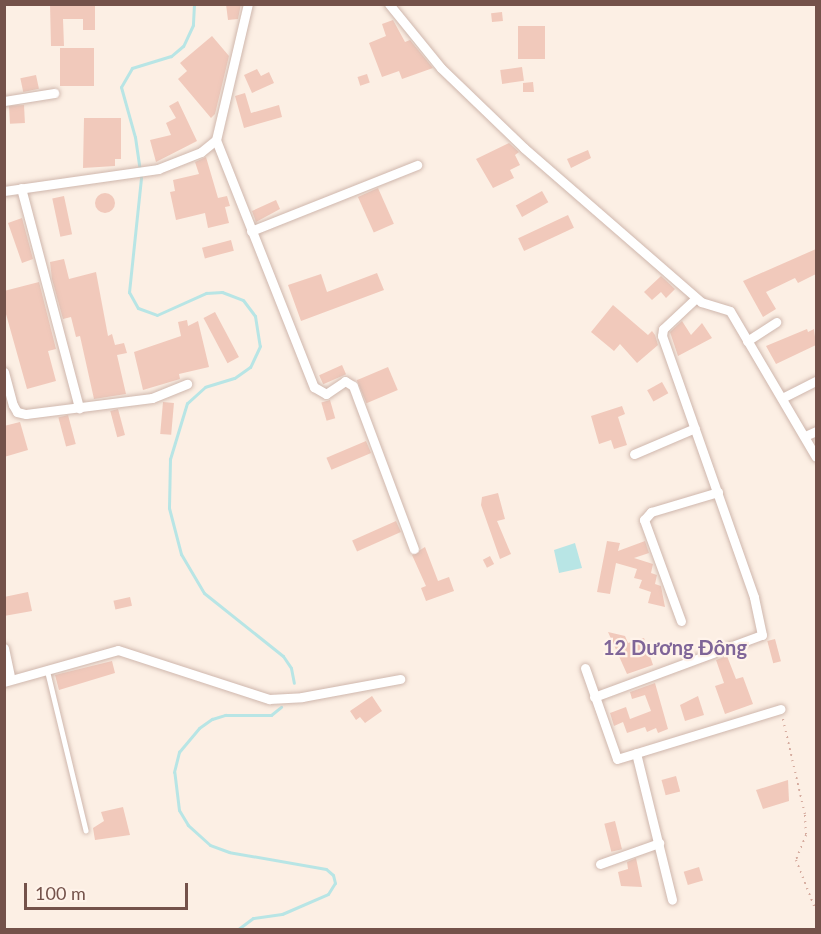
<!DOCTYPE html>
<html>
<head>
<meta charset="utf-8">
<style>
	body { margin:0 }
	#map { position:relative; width:821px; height:934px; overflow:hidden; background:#fcefe4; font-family:Lato,sans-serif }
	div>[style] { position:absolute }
	.water>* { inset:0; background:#b8e5e5 }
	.stream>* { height:3px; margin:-1.5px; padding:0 1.5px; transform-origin:1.5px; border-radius:1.5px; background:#b8e5e5 }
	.building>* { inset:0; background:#f1c9bb; transform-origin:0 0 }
	.round { border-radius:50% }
	.path>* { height:2px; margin-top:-1px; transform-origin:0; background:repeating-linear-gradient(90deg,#d6ac9f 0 1.5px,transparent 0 6px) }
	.roads { filter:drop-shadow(0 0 2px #cfb7ad) drop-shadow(0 0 2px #cfb7ad) }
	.service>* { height:4.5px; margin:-2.25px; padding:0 2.25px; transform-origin:2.25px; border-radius:2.25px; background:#fff }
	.minor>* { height:9px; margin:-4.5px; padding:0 4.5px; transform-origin:4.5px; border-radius:4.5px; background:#fff }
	span { translate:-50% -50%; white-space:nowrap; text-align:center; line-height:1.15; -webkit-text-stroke:4.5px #fff3ea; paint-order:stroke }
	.quarter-label { font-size:20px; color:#7f6598; font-weight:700 }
	.frame { position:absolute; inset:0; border:6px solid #74524a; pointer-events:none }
	.scale { position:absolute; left:24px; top:883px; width:164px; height:27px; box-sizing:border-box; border:3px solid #74524a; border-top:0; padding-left:8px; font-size:18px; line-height:21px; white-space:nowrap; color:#74524a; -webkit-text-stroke:4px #fff3ea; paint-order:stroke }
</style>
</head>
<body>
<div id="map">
	<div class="water">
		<i style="clip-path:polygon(575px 543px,582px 568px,559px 573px,554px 550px)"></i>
	</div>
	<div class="stream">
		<i style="left:194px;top:4px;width:21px;rotate:93deg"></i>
		<i style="left:193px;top:25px;width:23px;rotate:115deg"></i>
		<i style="left:183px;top:46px;width:16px;rotate:140deg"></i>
		<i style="left:171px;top:56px;width:41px;rotate:162.9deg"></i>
		<i style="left:132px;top:68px;width:22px;rotate:120deg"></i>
		<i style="left:121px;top:87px;width:52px;rotate:74.4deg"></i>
		<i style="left:135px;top:137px;width:41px;rotate:81.7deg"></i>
		<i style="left:141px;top:178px;width:115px;rotate:96deg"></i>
		<i style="left:129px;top:292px;width:18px;rotate:61deg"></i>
		<i style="left:138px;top:308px;width:20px;rotate:20deg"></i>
		<i style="left:157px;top:315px;width:54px;rotate:-24.2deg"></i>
		<i style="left:206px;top:293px;width:16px;rotate:-4deg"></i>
		<i style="left:222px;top:292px;width:22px;rotate:21deg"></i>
		<i style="left:243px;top:300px;width:20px;rotate:53deg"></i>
		<i style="left:255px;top:316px;width:30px;rotate:81deg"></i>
		<i style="left:260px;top:346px;width:23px;rotate:115deg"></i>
		<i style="left:250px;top:367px;width:19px;rotate:145deg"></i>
		<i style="left:234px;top:378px;width:30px;rotate:163deg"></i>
		<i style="left:205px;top:387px;width:24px;rotate:138deg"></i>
		<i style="left:187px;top:403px;width:59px;rotate:106.9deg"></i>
		<i style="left:170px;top:459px;width:49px;rotate:91.2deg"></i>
		<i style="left:169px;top:508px;width:48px;rotate:75.4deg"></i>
		<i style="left:181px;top:554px;width:45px;rotate:59.5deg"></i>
		<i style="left:204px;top:593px;width:101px;rotate:38.6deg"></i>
		<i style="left:283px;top:656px;width:14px;rotate:56deg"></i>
		<i style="left:291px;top:668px;width:15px;rotate:79deg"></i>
		<i style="left:237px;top:930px;width:20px;rotate:-37deg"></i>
		<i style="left:253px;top:918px;width:29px;rotate:-8deg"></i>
		<i style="left:282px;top:914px;width:50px;rotate:-23.5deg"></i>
		<i style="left:328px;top:894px;width:13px;rotate:-58deg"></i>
		<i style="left:335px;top:883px;width:8px;rotate:-104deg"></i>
		<i style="left:333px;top:875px;width:9px;rotate:-139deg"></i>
		<i style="left:326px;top:869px;width:98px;rotate:-170.1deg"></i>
		<i style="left:229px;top:852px;width:20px;rotate:-160deg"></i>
		<i style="left:210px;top:845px;width:30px;rotate:-138deg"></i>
		<i style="left:188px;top:825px;width:17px;rotate:-121deg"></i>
		<i style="left:179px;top:810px;width:38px;rotate:-97deg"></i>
		<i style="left:174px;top:772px;width:21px;rotate:-76deg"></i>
		<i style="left:179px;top:752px;width:31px;rotate:-50deg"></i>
		<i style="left:199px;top:728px;width:16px;rotate:-35deg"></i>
		<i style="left:212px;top:719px;width:14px;rotate:-17deg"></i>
		<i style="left:225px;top:715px;width:46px"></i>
		<i style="left:271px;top:715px;width:13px;rotate:-39deg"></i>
	</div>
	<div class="building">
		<i style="clip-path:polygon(50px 4px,95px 4px,95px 30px,83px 30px,83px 19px,63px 19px,64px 46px,51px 46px)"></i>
		<i style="clip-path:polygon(226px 4px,241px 4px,238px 19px,228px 20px)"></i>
		<i style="left:502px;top:12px;width:9px;height:11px;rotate:84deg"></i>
		<i style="clip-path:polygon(393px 20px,405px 42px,410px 40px,433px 68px,402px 79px,399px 71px,382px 77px,369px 43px,386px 36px,382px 24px)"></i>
		<i style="left:518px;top:26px;width:27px;height:33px"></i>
		<i style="clip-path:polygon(212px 36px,229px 56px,215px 114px,211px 118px,178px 79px,187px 71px,180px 63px)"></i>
		<i style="left:60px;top:48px;width:34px;height:38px"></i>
		<i style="left:522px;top:67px;width:14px;height:22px;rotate:82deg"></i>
		<i style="clip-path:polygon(257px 69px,261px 76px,269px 72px,274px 83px,252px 93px,244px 75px)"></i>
		<i style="left:367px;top:74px;width:9px;height:10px;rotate:72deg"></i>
		<i style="left:36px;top:75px;width:14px;height:16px;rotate:78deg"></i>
		<i style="clip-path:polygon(533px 82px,534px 92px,523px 92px,523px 83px)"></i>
		<i style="clip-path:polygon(245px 93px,251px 113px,279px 105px,282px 117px,244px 128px,235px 96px)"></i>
		<i style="clip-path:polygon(178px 101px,197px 141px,156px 162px,150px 140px,171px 135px,166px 123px,176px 118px,169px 106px)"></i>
		<i style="left:24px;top:105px;width:18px;height:15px;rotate:87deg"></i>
		<i style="clip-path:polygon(84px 118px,121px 118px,121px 159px,115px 159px,115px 166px,83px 168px)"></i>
		<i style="clip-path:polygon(509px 143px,519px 152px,515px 155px,520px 165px,510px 170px,514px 178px,493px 188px,476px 159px)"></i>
		<i style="clip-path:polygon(588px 150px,591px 158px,571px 168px,567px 159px)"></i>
		<i style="clip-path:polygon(206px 157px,218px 198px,227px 196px,230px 206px,225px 207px,229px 223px,208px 228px,205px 213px,176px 220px,170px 192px,175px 191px,173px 180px,199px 174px,195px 162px)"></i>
		<i style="left:378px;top:188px;width:39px;height:22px;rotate:66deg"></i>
		<i style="left:542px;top:191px;width:13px;height:30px;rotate:61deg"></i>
		<i class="round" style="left:95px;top:193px;width:20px;height:20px"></i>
		<i style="left:64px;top:196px;width:39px;height:12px;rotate:78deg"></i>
		<i style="clip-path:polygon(276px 200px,280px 209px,256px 222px,252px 211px)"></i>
		<i style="left:568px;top:215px;width:14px;height:55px;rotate:65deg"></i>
		<i style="clip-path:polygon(22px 218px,33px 259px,22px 263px,8px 223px)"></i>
		<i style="left:231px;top:240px;width:11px;height:30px;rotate:75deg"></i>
		<i style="clip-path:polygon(816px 249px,816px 274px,798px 283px,795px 278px,766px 292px,776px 309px,763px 317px,743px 281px)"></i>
		<i style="clip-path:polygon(64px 259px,69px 279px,96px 272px,108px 336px,112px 334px,115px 345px,124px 343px,127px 353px,117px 355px,126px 394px,94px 399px,80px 336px,76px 337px,71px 317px,63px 319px,52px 279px,50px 262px)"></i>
		<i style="clip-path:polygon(377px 273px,384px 290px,301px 321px,288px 285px,321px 274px,327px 292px)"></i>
		<i style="clip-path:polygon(661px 276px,675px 289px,666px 298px,661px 292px,652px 300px,644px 292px)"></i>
		<i style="clip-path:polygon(39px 282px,56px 349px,48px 351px,56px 381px,27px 389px,4px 307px,4px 291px)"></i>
		<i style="clip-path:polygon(613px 305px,648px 335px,652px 331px,655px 335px,658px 345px,637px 363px,620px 344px,614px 351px,591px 332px)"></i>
		<i style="left:215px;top:312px;width:51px;height:13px;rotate:62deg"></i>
		<i style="clip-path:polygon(187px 320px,188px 326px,198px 321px,209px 367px,179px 374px,180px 379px,143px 390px,134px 352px,181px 336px,178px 322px)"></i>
		<i style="clip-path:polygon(682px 321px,691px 335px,702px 323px,712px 338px,678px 356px,670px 332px)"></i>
		<i style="clip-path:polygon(807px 329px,808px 332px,814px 329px,816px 345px,776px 364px,766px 346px)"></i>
		<i style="left:342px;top:365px;width:10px;height:25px;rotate:66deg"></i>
		<i style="left:388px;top:367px;width:25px;height:34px;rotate:67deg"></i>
		<i style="left:662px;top:382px;width:13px;height:17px;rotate:61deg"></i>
		<i style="left:330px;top:400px;width:19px;height:9px;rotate:74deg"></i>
		<i style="left:163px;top:402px;width:11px;height:32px;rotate:5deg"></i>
		<i style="clip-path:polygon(622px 406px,625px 414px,618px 417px,627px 445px,614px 449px,611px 440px,599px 444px,591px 416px)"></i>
		<i style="left:118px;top:409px;width:27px;height:8px;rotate:75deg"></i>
		<i style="left:68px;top:415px;width:30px;height:10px;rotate:75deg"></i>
		<i style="clip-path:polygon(20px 422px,28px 450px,4px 457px,4px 426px)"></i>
		<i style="left:366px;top:441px;width:13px;height:43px;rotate:67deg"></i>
		<i style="clip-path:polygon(498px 493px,505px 519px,497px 521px,511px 554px,500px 559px,481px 505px,482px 497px)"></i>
		<i style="left:396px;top:521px;width:12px;height:48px;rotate:66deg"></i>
		<i style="clip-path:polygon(607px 541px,620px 543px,618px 551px,645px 541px,649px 553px,634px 558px,653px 564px,651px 573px,657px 575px,655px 584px,661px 586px,665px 607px,648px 603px,651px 592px,639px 588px,642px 580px,634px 578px,637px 569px,616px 563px,610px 594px,597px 592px)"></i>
		<i style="clip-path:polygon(425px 547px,438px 581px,449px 577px,454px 591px,426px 601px,421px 588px,426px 586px,412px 555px)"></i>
		<i style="left:490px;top:556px;width:9px;height:8px;rotate:63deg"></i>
		<i style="clip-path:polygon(28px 592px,32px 611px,4px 616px,4px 597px)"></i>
		<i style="left:130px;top:597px;width:9px;height:17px;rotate:77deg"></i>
		<i style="clip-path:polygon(608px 632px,625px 636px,628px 643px,644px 638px,653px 665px,627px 674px)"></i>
		<i style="left:775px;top:639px;width:23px;height:8px;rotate:75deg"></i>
		<i style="clip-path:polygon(727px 656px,736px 679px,743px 677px,753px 704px,725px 714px,715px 686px,724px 683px,716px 660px)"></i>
		<i style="clip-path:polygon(112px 661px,115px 673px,59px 690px,55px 675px)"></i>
		<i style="clip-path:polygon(655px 683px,668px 729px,658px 733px,656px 728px,647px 732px,645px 727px,627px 733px,623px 722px,614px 726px,610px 713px,626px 707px,630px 719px,651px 711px,645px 695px,632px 699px,630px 692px)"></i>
		<i style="clip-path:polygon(372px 696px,382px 711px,365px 723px,360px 717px,356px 720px,350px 711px)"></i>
		<i style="clip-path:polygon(698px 696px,704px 715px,685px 721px,680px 705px)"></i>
		<i style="left:676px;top:776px;width:16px;height:15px;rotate:75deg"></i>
		<i style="clip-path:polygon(788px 780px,789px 801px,763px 809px,756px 790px)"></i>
		<i style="clip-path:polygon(123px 807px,130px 835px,95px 840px,93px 828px,104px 821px,101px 812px)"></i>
		<i style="left:615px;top:821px;width:29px;height:11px;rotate:76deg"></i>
		<i style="clip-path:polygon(636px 858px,642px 887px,621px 886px,618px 872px,628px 869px,627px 862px)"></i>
		<i style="left:699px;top:867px;width:14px;height:16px;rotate:73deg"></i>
	</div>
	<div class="path">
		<i style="left:783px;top:719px;width:98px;rotate:77.1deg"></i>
		<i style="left:805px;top:815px;width:20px;rotate:87deg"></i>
		<i style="left:806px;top:835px;width:27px;rotate:112deg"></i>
		<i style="left:796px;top:860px;width:55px;rotate:68.6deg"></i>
	</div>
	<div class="roads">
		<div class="service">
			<i style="left:47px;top:669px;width:166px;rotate:76.4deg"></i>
		</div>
		<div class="minor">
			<i style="left:389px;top:4px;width:82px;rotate:50.9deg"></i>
			<i style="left:441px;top:68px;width:115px;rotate:43.9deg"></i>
			<i style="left:524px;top:148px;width:235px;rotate:41deg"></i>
			<i style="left:701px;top:302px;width:30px;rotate:17deg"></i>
			<i style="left:730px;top:311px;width:169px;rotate:59.5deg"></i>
			<i style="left:4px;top:101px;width:51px;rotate:-9.1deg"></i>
			<i style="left:216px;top:140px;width:266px;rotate:68.4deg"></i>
			<i style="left:314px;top:387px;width:14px;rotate:30deg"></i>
			<i style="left:326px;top:394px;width:23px;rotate:-34deg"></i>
			<i style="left:345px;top:381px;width:9px;rotate:32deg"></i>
			<i style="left:353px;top:386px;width:174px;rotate:69.5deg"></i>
			<i style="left:21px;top:188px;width:228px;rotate:75.2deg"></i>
			<i style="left:4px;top:191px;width:156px;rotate:-8.1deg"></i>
			<i style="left:158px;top:169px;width:46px;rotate:-21.6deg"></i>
			<i style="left:201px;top:152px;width:19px;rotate:-39deg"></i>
			<i style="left:216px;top:140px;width:140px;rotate:-76.8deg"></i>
			<i style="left:251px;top:231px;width:179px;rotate:-21.7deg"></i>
			<i style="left:747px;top:341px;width:35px;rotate:-33deg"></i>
			<i style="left:4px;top:372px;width:34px;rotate:75deg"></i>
			<i style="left:13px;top:405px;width:8px;rotate:60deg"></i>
			<i style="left:17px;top:412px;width:9px;rotate:13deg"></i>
			<i style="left:26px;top:414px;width:127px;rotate:-7.2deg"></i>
			<i style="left:152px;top:398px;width:38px;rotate:-22deg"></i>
			<i style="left:784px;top:397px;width:36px;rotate:-27deg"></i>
			<i style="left:805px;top:436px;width:12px;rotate:-24deg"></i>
			<i style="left:634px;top:454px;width:66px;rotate:-23.1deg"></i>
			<i style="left:681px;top:621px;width:108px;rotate:-110.1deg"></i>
			<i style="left:644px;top:520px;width:11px;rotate:-49deg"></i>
			<i style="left:651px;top:512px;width:70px;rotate:-16.6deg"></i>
			<i style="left:4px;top:648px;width:30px;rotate:78deg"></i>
			<i style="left:585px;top:668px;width:96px;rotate:70.6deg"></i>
			<i style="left:617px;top:759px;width:171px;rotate:-17deg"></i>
			<i style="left:4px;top:682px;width:118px;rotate:-15.7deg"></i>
			<i style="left:118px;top:650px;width:159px;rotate:18deg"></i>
			<i style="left:269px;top:699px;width:33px;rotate:-3deg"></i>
			<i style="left:302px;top:697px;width:100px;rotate:-10.4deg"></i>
			<i style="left:594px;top:697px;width:179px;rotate:-20.3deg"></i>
			<i style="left:762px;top:635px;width:39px;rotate:-102deg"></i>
			<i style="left:754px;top:597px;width:277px;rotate:-109.4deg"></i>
			<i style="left:662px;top:336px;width:7px;rotate:-82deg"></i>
			<i style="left:663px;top:329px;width:45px;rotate:-43.2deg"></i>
			<i style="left:636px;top:753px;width:151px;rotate:76.2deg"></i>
			<i style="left:600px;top:864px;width:63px;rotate:-19.6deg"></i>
		</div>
	</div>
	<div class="quarter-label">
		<span style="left:675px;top:647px">12 Dương Đông</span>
	</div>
	<div class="frame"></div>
	<div class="scale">100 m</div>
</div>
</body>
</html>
